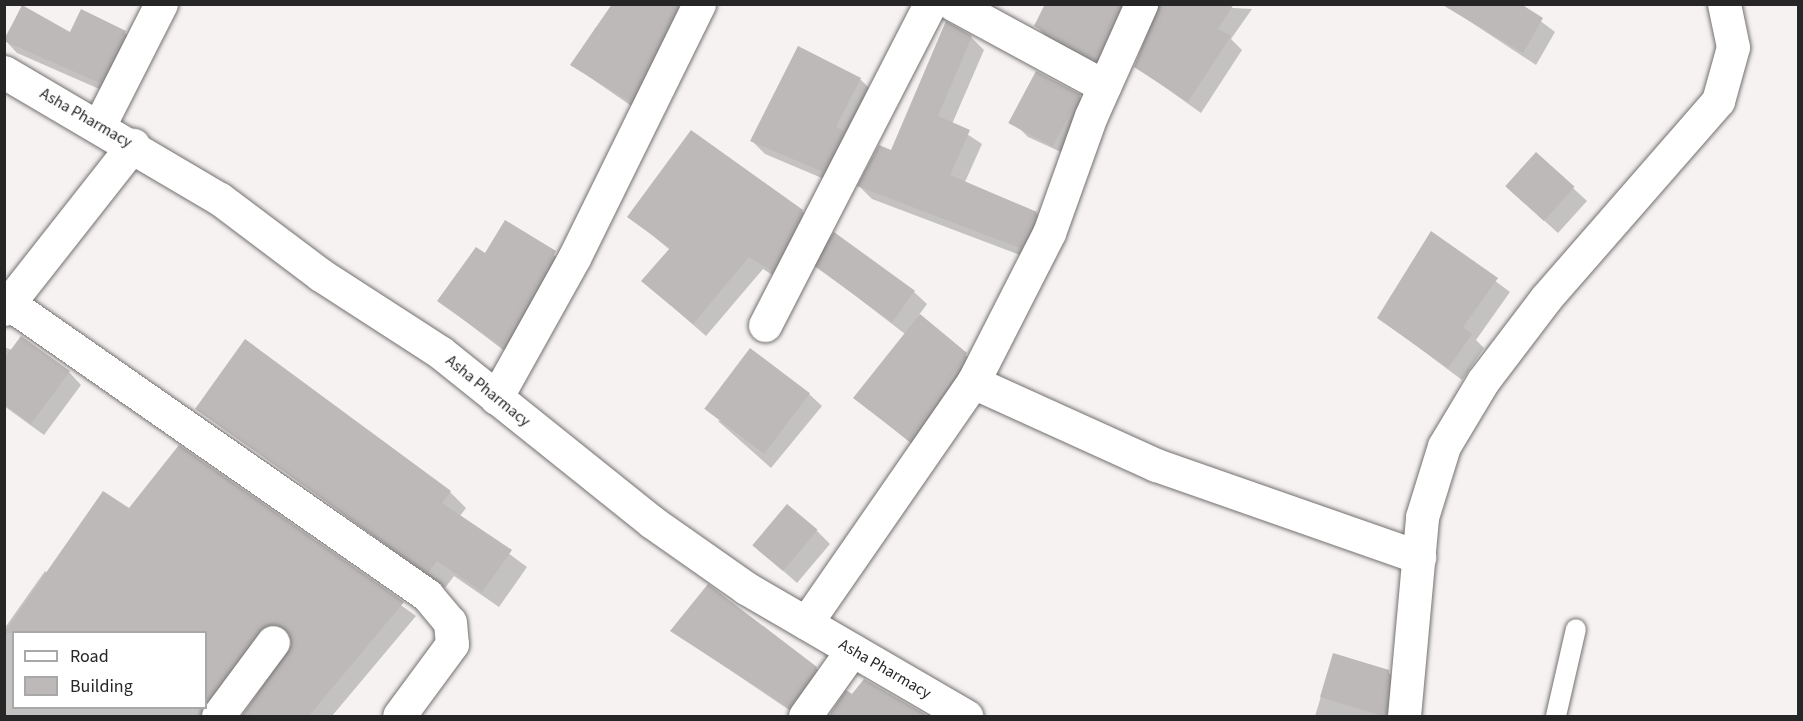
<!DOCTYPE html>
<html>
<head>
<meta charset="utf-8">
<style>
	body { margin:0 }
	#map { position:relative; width:1803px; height:721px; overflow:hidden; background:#f6f2f2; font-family:"Source Sans 3",sans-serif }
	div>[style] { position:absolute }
	.shadow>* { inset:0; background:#0003 }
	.building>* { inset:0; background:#bdb9b9; transform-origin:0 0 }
	.roads { filter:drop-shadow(0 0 2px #747070) drop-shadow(0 0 2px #747070) }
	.lane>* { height:20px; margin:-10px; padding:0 10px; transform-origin:10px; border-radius:10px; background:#fff }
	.street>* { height:33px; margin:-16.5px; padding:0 16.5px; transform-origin:16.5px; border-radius:16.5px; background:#fff }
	span { translate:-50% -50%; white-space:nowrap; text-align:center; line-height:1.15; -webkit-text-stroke:4.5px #fff; paint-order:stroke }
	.street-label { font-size:16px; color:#272626 }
	.frame { position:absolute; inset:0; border:6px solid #272626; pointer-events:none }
	.legend { position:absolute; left:12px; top:631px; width:195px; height:78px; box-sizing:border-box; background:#fff; border:2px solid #a9a8a8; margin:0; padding:8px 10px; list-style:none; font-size:18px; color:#272626 }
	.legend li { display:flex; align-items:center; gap:12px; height:30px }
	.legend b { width:30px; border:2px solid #a9a8a8 }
</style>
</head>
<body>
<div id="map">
	<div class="shadow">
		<i style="clip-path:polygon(1047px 4px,1141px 4px,1109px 69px,1048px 38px,1036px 26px)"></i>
		<i style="clip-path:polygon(1161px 4px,1252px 9px,1231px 39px,1242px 50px,1201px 113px,1135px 66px)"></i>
		<i style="clip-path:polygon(1518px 4px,1555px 32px,1536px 65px,1457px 13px)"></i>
		<i style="clip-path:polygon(677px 5px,690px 18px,643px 114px,572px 65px,596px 27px,601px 30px)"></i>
		<i style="clip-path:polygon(22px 7px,70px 34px,125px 33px,138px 45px,113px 95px,17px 53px,4px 39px)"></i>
		<i style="clip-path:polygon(971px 37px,984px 50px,952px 124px,982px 144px,965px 182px,1036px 213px,1049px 226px,1033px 260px,872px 199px,859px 186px,892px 152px)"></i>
		<i style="clip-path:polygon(860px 79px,873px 92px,836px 184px,765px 154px,752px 141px)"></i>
		<i style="clip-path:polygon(1079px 96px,1092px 109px,1072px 157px,1028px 137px,1015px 124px)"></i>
		<i style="clip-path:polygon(1536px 154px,1587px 201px,1558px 233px,1520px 199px)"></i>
		<i style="clip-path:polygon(802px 211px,815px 224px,785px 283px,763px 269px,706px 336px,643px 281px,670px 250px,629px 216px)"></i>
		<i style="clip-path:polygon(506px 222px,568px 265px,515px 359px,439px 301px,485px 255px)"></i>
		<i style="clip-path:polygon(1431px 233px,1510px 292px,1476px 340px,1484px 348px,1462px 380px,1379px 318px)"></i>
		<i style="clip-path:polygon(834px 234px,914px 292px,927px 304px,919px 315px,979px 367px,923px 453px,855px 398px,905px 334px,818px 267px)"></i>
		<i style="clip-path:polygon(4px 347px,69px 372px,81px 385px,44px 435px,4px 406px)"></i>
		<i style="clip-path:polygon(809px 394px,822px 406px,771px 468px,718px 421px)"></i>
		<i style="clip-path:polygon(197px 408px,450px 492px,466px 508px,459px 517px,527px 567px,499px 607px,454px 576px,445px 588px)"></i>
		<i style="clip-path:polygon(evenodd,180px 447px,416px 616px,332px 716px,243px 716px,293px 644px,288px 636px,271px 643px,220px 716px,4px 716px,4px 629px,45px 571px,50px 575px,129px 510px,180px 447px,14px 632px,206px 632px,206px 708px,14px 708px,14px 632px)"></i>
		<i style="clip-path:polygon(817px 531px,830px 544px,797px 583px,754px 545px)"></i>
		<i style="clip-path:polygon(672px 631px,816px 668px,827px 680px,798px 716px)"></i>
		<i style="clip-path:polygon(1334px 654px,1388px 672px,1402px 685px,1399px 716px,1315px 716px)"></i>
	</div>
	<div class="building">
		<i style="clip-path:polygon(612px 4px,678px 4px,630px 102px,570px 65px)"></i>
		<i style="clip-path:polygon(1045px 4px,1120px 4px,1095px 60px,1034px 26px)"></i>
		<i style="clip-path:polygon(1159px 4px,1234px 4px,1218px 29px,1231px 36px,1188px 102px,1134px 67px)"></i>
		<i style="clip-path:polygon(1441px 4px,1521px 4px,1543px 18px,1523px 53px)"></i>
		<i style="clip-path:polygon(22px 5px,70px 32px,81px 9px,126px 31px,100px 83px,4px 41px)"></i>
		<i style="clip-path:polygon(946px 21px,972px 36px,938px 116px,970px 130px,950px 175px,1037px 212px,1020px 248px,857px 186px,879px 145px,891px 150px)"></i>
		<i style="clip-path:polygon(798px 46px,861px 78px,836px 127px,844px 131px,823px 172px,750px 141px)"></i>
		<i style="left:1036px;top:71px;width:50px;height:59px;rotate:28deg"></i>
		<i style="clip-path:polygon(691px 130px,803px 210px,772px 271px,749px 257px,693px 324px,641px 281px,670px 248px,627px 217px)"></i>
		<i style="left:1536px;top:152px;width:52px;height:46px;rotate:42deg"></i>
		<i style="clip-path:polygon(505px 220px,556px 251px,502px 347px,437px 301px,476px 247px,485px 253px)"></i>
		<i style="clip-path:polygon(1431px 231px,1498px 278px,1463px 327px,1472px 334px,1448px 368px,1377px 318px)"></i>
		<i style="left:834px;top:232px;width:100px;height:39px;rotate:36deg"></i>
		<i style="clip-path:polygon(920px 314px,967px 353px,909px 441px,853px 398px)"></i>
		<i style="clip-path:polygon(21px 336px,70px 371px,31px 424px,4px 404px,4px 359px)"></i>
		<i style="clip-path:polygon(245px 339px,451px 491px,442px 503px,512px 550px,482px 592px,437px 561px,428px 573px,195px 409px)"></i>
		<i style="left:750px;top:348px;width:75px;height:76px;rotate:37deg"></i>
		<i style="clip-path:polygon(179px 445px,404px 602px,308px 717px,241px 717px,291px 645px,290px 634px,276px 624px,258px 631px,206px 701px,206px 633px,4px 633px,103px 491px,129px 508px)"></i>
		<i style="left:787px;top:504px;width:40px;height:54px;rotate:40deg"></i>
		<i style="clip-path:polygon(708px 584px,817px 667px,789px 708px,670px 631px)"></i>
		<i style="clip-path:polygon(1333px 653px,1389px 670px,1386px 717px,1320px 697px)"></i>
		<i style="clip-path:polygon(864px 679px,930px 717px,828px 717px,846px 690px,852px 694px)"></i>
	</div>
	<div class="roads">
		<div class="lane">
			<i style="left:1556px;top:716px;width:89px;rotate:-77.1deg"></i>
		</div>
		<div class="street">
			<i style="left:953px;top:4px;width:172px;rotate:28.5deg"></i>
			<i style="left:4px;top:72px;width:251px;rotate:30.5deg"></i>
			<i style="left:220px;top:199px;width:126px;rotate:37deg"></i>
			<i style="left:321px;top:275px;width:142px;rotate:32.9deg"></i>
			<i style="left:440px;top:352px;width:272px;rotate:38.7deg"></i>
			<i style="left:652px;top:522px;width:115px;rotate:35.1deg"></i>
			<i style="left:746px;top:588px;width:255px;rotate:30.2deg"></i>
			<i style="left:100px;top:124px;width:135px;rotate:-63.1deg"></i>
			<i style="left:4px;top:300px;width:516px;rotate:34.89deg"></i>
			<i style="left:427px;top:595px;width:35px;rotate:50deg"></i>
			<i style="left:450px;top:622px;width:22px;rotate:85deg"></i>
			<i style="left:452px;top:644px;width:89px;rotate:126.4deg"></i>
			<i style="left:4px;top:309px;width:209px;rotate:-51.8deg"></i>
			<i style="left:765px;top:325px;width:361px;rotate:-62.8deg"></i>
			<i style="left:973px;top:382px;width:201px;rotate:24.4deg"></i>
			<i style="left:1156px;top:465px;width:279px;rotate:19.3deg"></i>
			<i style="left:496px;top:398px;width:162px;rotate:-60.9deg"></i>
			<i style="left:575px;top:256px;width:281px;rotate:-63.8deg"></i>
			<i style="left:806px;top:623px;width:293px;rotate:-55.3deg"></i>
			<i style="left:973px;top:382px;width:167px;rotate:-63deg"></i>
			<i style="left:1049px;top:233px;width:124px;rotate:-70.3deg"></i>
			<i style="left:1091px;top:116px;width:123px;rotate:-65.9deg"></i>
			<i style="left:218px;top:716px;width:92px;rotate:-53.4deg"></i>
			<i style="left:805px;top:716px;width:81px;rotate:-54.5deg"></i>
			<i style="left:1404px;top:716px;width:200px;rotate:-84.8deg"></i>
			<i style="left:1422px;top:517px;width:74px;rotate:-72.8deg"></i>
			<i style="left:1444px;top:446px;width:76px;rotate:-59deg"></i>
			<i style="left:1483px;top:381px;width:104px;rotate:-52.8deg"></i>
			<i style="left:1546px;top:298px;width:262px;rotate:-48.9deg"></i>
			<i style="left:1718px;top:101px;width:56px;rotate:-74.5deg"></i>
			<i style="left:1733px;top:47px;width:44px;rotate:-101.8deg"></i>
		</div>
	</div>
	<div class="street-label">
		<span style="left:86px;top:118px;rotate:30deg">Asha Pharmacy</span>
		<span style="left:488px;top:391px;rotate:39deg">Asha Pharmacy</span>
		<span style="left:885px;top:669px;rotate:30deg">Asha Pharmacy</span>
	</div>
	<div class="frame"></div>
	<ul class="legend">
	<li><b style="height:8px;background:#fff"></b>Road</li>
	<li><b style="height:16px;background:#bdb9b9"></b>Building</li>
	</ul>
</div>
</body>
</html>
